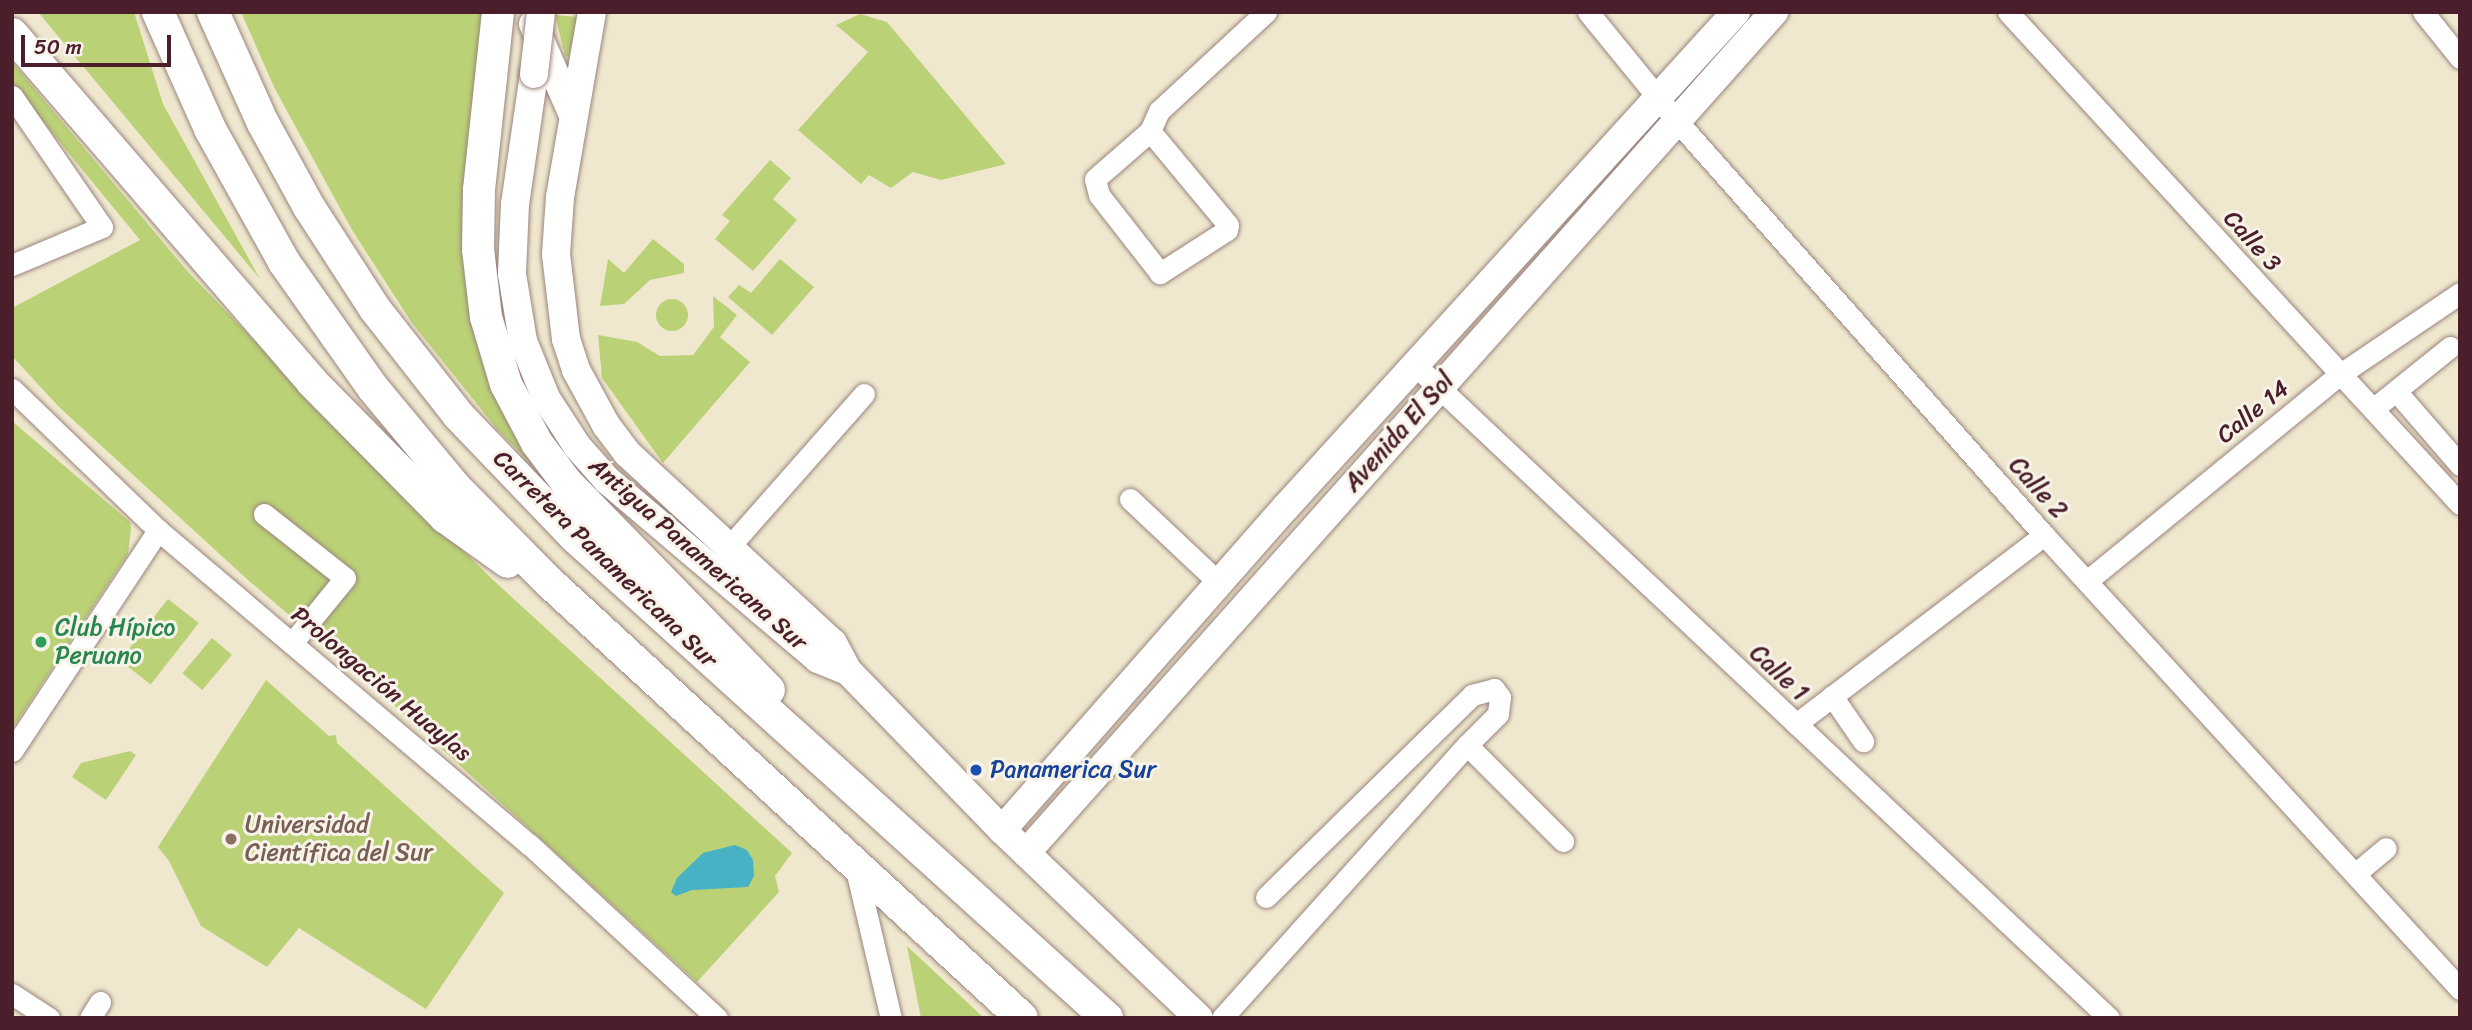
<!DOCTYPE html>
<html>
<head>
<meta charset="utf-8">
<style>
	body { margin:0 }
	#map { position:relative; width:2472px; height:1030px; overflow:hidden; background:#efe8cf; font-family:Sriracha,sans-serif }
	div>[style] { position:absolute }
	.green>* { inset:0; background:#bad176; transform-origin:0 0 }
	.round { border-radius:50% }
	.water>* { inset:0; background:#46b2c3 }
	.roads { filter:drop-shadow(0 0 2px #9c847d) drop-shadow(0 0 2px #9c847d) }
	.minor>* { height:21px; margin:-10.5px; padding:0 10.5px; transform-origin:10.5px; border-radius:10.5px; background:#fff }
	.major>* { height:28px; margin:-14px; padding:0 14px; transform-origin:14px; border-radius:14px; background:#fff }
	.highway>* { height:32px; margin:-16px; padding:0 16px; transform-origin:16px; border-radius:16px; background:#fff }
	.bridges { filter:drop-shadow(0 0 2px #9c847d) drop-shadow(0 0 2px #9c847d) }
	.major-bridge>* { height:28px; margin:-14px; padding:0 14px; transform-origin:14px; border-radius:14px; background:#fff }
	.dots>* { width:19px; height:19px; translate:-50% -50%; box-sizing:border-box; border:4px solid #f7f3e8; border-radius:50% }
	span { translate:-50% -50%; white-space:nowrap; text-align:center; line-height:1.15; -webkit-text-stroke:6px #f7f3e8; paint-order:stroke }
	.street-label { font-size:24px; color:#4a1f2b }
	.leisure-label { font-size:24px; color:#27864d }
	.left { translate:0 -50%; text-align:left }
	.transit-label { font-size:24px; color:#164399 }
	.education-label { font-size:24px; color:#785e54 }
	.frame { position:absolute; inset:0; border:14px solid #4a1f2b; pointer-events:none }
	.scale { position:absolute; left:21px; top:35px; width:150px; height:32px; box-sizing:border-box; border:4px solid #4a1f2b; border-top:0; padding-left:9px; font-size:21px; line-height:24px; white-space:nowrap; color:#4a1f2b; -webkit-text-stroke:5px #f7f3e8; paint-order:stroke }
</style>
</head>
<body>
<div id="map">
	<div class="green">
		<i style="clip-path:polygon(38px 12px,134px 12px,163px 104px,260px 279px)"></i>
		<i style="clip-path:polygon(241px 12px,483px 12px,464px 251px,468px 306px,488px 374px,551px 484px,497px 429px,412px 323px,352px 230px,275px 89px)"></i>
		<i style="clip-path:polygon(860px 14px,887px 22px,1006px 164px,941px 180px,913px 172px,891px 188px,869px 175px,861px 184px,798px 130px,868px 52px,836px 25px)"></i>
		<i style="clip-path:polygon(555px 15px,578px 17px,569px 57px,565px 56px)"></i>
		<i style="clip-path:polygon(12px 62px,188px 272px,332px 420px,493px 580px,792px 853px,775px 876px,779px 892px,697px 982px,385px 697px,248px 580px,59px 407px,12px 356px,12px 308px,140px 240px,12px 84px)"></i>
		<i style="clip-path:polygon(770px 160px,791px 178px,773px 199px,797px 220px,753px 271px,715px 239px,730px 221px,722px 215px)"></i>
		<i style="clip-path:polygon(653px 239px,684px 264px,684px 273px,650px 280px,624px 304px,600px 306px,608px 259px,624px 273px)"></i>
		<i style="clip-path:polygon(780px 259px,814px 287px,772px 335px,728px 297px,739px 285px,751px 293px)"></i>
		<i style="clip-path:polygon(713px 296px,737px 315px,720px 337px,750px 362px,663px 463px,602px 378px,598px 335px,637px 342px,660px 356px,693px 355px,714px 327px)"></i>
		<i class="round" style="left:656px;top:299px;width:32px;height:32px"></i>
		<i style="clip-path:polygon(12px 421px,130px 522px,131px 529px,128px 554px,12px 729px)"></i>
		<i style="left:168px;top:599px;width:39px;height:78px;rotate:38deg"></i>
		<i style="left:212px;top:638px;width:26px;height:46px;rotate:40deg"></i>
		<i style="clip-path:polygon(266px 680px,329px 736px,336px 735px,337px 743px,504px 893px,426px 1009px,299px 928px,267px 967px,201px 926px,169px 861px,158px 847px)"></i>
		<i style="clip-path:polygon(130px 751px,136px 755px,106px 800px,72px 777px,81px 763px)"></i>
		<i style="clip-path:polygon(907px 946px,984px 1018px,921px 1018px)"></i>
	</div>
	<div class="water">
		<i style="clip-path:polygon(735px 845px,747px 850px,753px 860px,754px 876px,748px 887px,692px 890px,676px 896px,671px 892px,677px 878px,703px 853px)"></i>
	</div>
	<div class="roads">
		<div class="minor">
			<i style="left:1588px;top:12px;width:139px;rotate:50.8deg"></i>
			<i style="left:1676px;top:120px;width:555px;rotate:48.44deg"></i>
			<i style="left:2044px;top:535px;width:616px;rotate:47.5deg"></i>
			<i style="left:2008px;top:12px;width:668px;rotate:47.43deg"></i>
			<i style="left:2423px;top:12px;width:59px;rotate:51.2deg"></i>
			<i style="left:12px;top:96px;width:159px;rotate:55.5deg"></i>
			<i style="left:102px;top:227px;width:98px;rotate:157.1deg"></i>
			<i style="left:1150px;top:131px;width:122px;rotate:50.3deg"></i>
			<i style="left:1228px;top:225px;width:5px;rotate:101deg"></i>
			<i style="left:1227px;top:230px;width:80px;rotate:147.3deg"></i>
			<i style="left:1160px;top:273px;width:99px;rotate:-128deg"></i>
			<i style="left:1099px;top:195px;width:16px;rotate:-104deg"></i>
			<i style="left:1095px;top:179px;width:73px;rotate:-41.1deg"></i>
			<i style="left:1150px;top:131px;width:22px;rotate:-66deg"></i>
			<i style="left:1159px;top:111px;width:146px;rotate:-42.8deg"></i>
			<i style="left:1415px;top:365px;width:953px;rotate:43.26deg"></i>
			<i style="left:12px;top:389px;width:203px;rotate:44deg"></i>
			<i style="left:158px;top:530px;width:487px;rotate:40.3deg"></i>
			<i style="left:530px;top:845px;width:255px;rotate:42.8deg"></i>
			<i style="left:2396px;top:391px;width:98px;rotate:49.1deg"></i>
			<i style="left:2373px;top:409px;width:99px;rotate:-38.8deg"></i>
			<i style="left:1130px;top:499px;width:122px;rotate:43.3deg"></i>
			<i style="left:264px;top:514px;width:103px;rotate:38.3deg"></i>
			<i style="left:345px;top:578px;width:84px;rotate:129.2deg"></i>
			<i style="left:729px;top:547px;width:204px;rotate:-48.6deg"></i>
			<i style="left:2087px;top:581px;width:325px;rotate:-39.3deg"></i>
			<i style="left:2339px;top:375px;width:146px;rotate:-34.1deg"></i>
			<i style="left:1832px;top:696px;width:55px;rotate:55.4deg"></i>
			<i style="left:1796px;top:724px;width:312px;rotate:-37.3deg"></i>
			<i style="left:12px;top:751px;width:265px;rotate:-56.5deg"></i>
			<i style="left:855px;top:865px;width:157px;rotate:76.8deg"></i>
			<i style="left:2355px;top:874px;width:40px;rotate:-40deg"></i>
			<i style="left:1266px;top:897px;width:289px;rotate:-44.4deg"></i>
			<i style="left:1472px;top:695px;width:23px;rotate:-15deg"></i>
			<i style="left:1494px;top:689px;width:10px;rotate:53deg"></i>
			<i style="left:1500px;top:697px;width:17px;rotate:97deg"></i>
			<i style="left:1498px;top:714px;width:44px;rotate:135deg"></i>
			<i style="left:12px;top:994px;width:44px;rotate:33deg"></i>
			<i style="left:90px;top:1018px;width:19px;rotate:-58deg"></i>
			<i style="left:1222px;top:1018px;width:367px;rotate:-48.1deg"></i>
			<i style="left:1467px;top:745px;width:136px;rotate:45deg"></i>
		</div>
		<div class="major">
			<i style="left:592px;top:12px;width:188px;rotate:99.8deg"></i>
			<i style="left:560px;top:197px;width:57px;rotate:94deg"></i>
			<i style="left:556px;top:254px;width:86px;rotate:83.3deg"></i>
			<i style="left:566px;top:339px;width:33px;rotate:72deg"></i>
			<i style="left:576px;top:370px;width:63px;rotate:61.4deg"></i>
			<i style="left:606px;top:425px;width:36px;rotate:53deg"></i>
			<i style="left:628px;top:454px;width:279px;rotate:42.7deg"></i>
			<i style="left:833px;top:643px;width:32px;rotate:62deg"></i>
			<i style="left:848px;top:671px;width:221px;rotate:45.9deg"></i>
			<i style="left:1002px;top:830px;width:272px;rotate:43.7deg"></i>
			<i style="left:533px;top:24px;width:99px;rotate:66.3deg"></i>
			<i style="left:534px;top:74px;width:131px;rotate:98.3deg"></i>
			<i style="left:515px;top:204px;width:70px;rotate:92.5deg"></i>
			<i style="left:512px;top:274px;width:68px;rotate:80.7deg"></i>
			<i style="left:523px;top:341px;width:61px;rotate:68deg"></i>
			<i style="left:546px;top:398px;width:57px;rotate:57.1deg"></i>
			<i style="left:577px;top:446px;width:45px;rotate:48.6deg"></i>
			<i style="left:607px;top:480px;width:277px;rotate:40.3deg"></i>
			<i style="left:818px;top:659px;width:32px;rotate:22deg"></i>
			<i style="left:1002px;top:830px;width:430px;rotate:-48.7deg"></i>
			<i style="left:1286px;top:507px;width:669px;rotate:-47.73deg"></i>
			<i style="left:1026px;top:853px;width:1126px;rotate:-48.35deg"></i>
		</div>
		<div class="highway">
			<i style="left:158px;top:12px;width:128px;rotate:66deg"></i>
			<i style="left:210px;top:129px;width:152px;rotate:60.9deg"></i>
			<i style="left:284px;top:262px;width:154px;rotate:54.8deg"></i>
			<i style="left:373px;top:388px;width:130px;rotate:50.3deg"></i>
			<i style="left:456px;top:488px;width:132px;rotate:45.3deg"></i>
			<i style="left:549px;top:582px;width:643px;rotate:42.67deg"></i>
			<i style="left:213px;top:12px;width:122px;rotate:65.8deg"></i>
			<i style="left:263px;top:123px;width:96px;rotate:61.3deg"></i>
			<i style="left:309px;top:207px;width:121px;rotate:57.1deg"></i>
			<i style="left:375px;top:309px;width:135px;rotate:51.9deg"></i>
			<i style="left:458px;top:415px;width:170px;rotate:46.2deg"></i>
			<i style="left:576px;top:538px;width:716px;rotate:42.11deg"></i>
			<i style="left:498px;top:12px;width:179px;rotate:96.1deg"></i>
			<i style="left:479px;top:190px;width:59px;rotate:91deg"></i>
			<i style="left:478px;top:249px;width:68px;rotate:83.3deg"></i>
			<i style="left:486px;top:317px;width:70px;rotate:73.4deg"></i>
			<i style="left:506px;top:384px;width:67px;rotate:62.3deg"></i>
			<i style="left:537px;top:443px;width:50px;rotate:53.1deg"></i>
			<i style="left:567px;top:483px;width:289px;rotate:45.7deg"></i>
			<i style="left:12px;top:34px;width:459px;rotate:49.2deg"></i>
			<i style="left:312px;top:382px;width:190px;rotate:45.4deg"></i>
			<i style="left:445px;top:517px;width:77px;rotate:35.5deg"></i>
		</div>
	</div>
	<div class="bridges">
		<div class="major-bridge">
			<i style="left:534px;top:74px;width:62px;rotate:-83.6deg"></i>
		</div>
	</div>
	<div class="dots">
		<i style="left:41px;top:642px;background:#2e9e5b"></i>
		<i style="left:976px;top:770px;background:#1a4fb4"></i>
		<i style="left:231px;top:839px;background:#8d6e63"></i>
	</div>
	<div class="street-label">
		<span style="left:2252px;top:241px;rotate:48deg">Calle 3</span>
		<span style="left:2253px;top:412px;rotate:-39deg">Calle 14</span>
		<span style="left:1399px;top:432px;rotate:-48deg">Avenida El Sol</span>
		<span style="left:2038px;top:488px;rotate:48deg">Calle 2</span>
		<span style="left:698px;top:554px;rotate:41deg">Antigua Panamericana Sur</span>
		<span style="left:605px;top:559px;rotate:44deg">Carretera Panamericana Sur</span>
		<span style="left:1779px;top:673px;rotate:43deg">Calle 1</span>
		<span style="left:381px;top:684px;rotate:40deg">Prolongación Huaylas</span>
	</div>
	<div class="leisure-label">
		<span class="left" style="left:55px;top:642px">Club Hípico<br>Peruano</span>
	</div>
	<div class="transit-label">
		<span class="left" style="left:990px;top:770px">Panamerica Sur</span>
	</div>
	<div class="education-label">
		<span class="left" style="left:245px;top:839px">Universidad<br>Científica del Sur</span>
	</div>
	<div class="frame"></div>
	<div class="scale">50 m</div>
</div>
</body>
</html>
